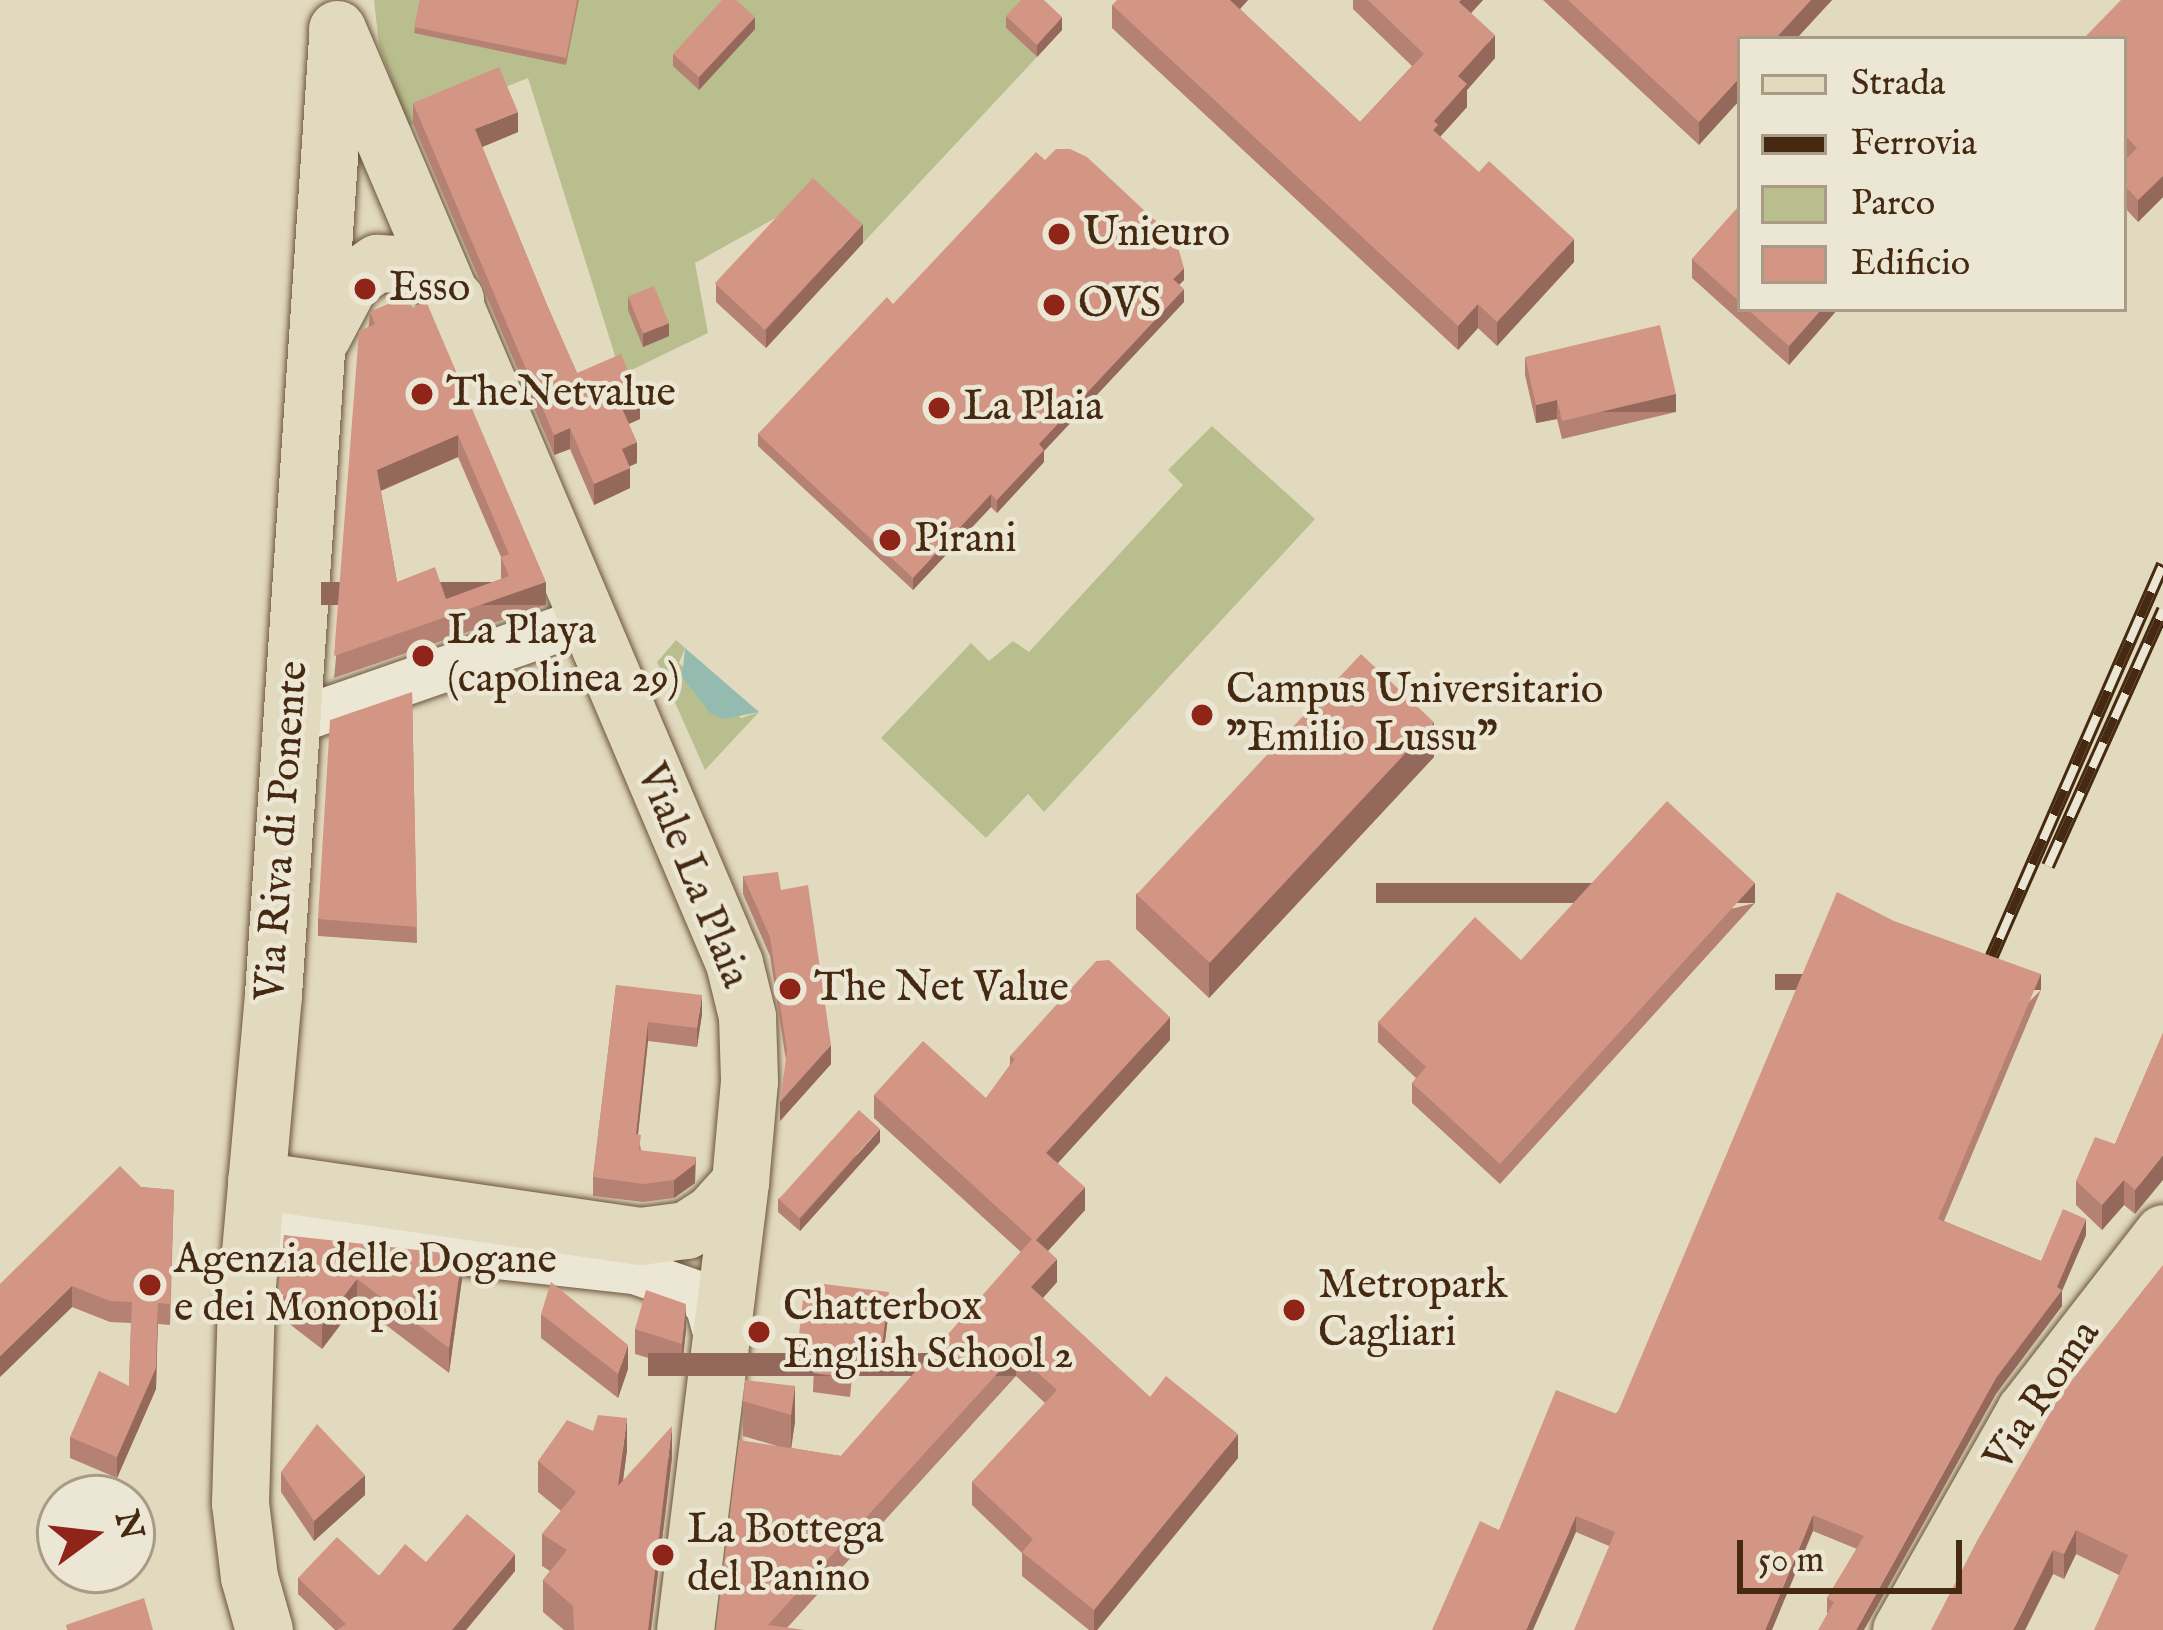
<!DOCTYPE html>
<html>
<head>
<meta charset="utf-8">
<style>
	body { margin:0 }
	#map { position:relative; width:2163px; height:1630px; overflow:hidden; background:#e2dabe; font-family:"IM FELL English",serif }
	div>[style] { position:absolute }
	.green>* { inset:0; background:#b9be8e }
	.water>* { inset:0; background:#95bbb1 }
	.roads { filter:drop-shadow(0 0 3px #6c553c) drop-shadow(0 0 3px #6c553c) }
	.minor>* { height:45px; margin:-22.5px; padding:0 22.5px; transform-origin:22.5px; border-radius:22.5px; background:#ece7d5 }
	.major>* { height:57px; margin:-28.5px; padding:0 28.5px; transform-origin:28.5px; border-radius:28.5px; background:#e2dabe }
	.rail>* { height:14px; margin-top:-7px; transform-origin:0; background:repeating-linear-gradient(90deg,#ece7d5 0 27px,#452910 0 54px); box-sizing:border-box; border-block:3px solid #452910 }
	.wall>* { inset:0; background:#b58172 }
	.shaded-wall>* { inset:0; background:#94695c; transform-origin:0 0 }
	.building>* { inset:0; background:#d39684; transform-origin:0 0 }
	.dots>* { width:33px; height:33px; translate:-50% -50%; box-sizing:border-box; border:6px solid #ece7d5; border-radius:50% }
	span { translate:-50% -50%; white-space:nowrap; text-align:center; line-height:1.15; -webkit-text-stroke:9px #ece7d5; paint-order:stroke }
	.poi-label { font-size:42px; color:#452910 }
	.left { translate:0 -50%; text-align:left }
	.street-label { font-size:42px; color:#452910 }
	.legend { position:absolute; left:1737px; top:36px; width:390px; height:276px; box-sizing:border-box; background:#ece7d5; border:3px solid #a99b86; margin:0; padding:15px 21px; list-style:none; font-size:36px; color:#452910 }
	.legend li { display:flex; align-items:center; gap:24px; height:60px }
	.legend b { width:60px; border:3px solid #a99b86 }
	.north { position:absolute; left:36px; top:1474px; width:120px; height:120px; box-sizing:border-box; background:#ece7d5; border:3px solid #a99b86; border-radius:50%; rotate:75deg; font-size:33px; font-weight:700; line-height:48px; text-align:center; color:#452910 }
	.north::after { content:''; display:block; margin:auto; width:42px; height:54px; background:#8f2418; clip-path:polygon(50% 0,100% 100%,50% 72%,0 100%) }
	.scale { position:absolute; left:1737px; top:1540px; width:225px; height:54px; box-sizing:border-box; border:6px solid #452910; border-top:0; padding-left:15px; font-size:36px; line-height:42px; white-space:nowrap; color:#452910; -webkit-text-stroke:9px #ece7d5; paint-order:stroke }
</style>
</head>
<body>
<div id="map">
	<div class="green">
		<i style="clip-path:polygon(374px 0,1032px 0,1006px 28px,1037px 57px,863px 243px,813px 197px,695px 263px,708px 333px,621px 375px,528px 78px,408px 126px,379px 45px)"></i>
		<i style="clip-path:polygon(1212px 426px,1315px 519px,1044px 812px,1028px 794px,986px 838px,881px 738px,971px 643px,989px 661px,1013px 641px,1029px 652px,1183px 485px,1168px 470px)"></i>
		<i style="clip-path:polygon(676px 640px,685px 648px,679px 663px,741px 718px,759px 712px,705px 770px,657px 662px)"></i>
	</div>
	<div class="water">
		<i style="clip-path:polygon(685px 648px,759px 712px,724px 719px,711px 714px,682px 677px)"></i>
	</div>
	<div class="roads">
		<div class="minor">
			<i style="left:291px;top:722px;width:310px;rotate:-19.2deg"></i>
			<i style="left:252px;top:1229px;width:384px;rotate:6.3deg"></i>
			<i style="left:634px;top:1271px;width:67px;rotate:19.2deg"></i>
			<i style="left:697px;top:1293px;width:18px;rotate:52deg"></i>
			<i style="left:708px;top:1307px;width:45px;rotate:74.4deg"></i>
		</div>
		<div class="major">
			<i style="left:337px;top:29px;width:1015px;rotate:66.97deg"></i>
			<i style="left:734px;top:963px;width:55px;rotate:76.2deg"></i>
			<i style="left:747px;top:1016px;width:65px;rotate:88.2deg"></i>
			<i style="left:749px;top:1081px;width:101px;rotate:95.1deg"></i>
			<i style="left:740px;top:1182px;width:451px;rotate:97deg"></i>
			<i style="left:322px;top:336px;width:62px;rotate:-62.2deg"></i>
			<i style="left:351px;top:281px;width:32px;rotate:-35deg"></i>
			<i style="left:377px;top:263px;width:43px;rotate:2.7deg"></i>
			<i style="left:420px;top:265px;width:49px;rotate:44.2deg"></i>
			<i style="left:256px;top:1180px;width:388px;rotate:8.3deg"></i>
			<i style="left:640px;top:1236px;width:46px;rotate:-7.4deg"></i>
			<i style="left:686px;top:1230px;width:31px;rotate:-33deg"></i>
			<i style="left:712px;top:1213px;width:42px;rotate:-47.9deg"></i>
			<i style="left:264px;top:1630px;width:55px;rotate:-105.8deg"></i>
			<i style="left:249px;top:1577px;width:75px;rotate:-96.9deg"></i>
			<i style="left:240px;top:1503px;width:206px;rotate:-88.3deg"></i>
			<i style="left:246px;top:1297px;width:304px;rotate:-84.9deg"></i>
			<i style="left:273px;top:994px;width:958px;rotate:-86.17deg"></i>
			<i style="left:1901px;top:1630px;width:252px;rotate:-60.5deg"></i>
			<i style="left:2025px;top:1411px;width:225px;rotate:-52.2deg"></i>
		</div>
	</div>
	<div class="rail">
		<i style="left:2048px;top:866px;width:281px;rotate:-65.8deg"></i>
		<i style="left:1978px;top:988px;width:462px;rotate:-66.4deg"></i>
	</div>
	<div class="wall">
		<i style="clip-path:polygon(420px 0,579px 0,566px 65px,414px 33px)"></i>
		<i style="clip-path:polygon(1248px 0,1240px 9px,1360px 122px,1412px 66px,1353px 9px,1353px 0,1483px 0,1471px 13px,1495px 58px,1467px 90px,1467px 107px,1440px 137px,1574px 262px,1497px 346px,1478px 328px,1458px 350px,1112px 28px,1112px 5px)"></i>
		<i style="clip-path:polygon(1543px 0,1832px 0,1796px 39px,1740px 39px,1699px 145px)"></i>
		<i style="clip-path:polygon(2163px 0,2163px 197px,2138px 222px,2124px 207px,2124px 161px,2127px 159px,2124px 156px,2124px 39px)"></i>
		<i style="clip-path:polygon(1006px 16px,1062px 30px,1037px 57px,1006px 28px)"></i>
		<i style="clip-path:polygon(755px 29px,699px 90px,673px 66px,673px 54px)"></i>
		<i style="clip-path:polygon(413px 103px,518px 132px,482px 147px,547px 305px,577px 373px,640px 419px,629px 424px,637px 463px,629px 466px,630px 488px,594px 505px,570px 449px,554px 455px,413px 124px)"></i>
		<i style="clip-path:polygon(1740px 205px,1740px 309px,1838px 309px,1789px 365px,1692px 278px,1692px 259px)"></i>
		<i style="clip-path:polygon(863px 243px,766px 348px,716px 302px,716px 284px)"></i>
		<i style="clip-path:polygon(1184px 280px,1179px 285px,1184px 302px,1044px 451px,1044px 462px,997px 513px,991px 507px,913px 590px,758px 446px,758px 434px,893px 304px)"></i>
		<i style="clip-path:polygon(evenodd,407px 296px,546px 605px,334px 678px,370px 312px,407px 296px,458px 457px,501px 557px,501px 579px,446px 599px,397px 582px,381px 491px,458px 457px)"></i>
		<i style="clip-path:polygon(628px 297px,669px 336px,643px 347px,628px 310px)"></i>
		<i style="clip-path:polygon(1525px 357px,1676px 412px,1562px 439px,1557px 419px,1536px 423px,1525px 375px)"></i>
		<i style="clip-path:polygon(412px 692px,417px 943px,318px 936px,318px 919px)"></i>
		<i style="clip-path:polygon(1434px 757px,1209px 998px,1136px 929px,1136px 894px)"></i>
		<i style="clip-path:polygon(743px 876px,781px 890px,831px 1064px,780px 1121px,786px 1061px,770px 956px,743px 894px)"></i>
		<i style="clip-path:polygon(1755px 903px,1500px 1184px,1412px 1103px,1412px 1083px,1416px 1078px,1378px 1042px,1378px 1022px,1521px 960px)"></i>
		<i style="clip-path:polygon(616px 985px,702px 1014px,697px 1047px,648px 1041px,638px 1134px,641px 1150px,695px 1183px,674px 1198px,643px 1202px,593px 1196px,593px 1177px)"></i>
		<i style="clip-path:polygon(2041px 990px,1944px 1221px,2041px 1261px,2086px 1235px,2062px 1290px,2062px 1306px,1827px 1614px,1827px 1598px,1857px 1549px,1813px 1531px,1609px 1546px,1576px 1532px,1499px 1530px)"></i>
		<i style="clip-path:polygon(2163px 1033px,2135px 1214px,2124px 1205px,2102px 1230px,2076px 1205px,2076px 1181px,2115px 1144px)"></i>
		<i style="clip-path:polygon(1170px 1040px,1058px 1163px,1085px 1210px,1048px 1251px,1057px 1282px,1043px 1298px,1150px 1397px,1238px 1458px,1097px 1630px,1089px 1630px,1022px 1576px,1022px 1553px,972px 1505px,972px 1482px,1045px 1403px,1016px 1376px,787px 1628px,716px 1630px,777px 1446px,743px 1436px,743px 1401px,795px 1386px,795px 1421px,791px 1448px,841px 1456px,1021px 1252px,874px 1118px,874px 1095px,986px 1098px,1010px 1065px,1010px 1056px)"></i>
		<i style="clip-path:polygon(880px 1142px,800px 1231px,778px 1212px,778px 1199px)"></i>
		<i style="clip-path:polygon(141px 1187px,174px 1190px,170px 1325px,158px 1324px,156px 1389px,117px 1478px,70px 1458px,70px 1437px,129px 1386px,131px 1323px,110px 1322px,72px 1307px,0 1377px)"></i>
		<i style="clip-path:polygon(284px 1235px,462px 1279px,449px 1373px,357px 1303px,322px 1349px,279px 1316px)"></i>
		<i style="clip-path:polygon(889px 1310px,882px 1364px,854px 1360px,850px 1397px,813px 1392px,814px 1363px,798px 1361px,798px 1343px)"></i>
		<i style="clip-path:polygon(541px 1314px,628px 1369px,618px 1398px,541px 1338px)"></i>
		<i style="clip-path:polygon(635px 1329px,686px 1329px,682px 1368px,635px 1354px)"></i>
		<i style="clip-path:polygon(2061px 1394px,2163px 1630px,2119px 1575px,2076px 1554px,2064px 1579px,2053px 1574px,2025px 1630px)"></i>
		<i style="clip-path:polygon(627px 1450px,623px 1480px,672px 1458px,651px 1630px,564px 1630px,543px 1612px,543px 1580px,550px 1571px,542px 1566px,542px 1534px,561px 1511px,538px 1492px,538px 1461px)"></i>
		<i style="clip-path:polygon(281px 1472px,365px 1495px,314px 1541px,281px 1492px)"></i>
		<i style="clip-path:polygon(515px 1571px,466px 1630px,335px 1630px,298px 1594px,298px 1578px)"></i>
	</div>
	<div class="shaded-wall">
		<i style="clip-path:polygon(1228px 0,1248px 0,1228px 22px)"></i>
		<i style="clip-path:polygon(1461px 0,1483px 0,1459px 26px,1459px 2px)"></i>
		<i style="clip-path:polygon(1811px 0,1832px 0,1796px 39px,1775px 39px)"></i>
		<i style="clip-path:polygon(755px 17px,755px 29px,699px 90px,699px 77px)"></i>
		<i style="clip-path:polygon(1062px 17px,1062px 30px,1037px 57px,1037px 45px)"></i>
		<i style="clip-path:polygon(1495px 35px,1495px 58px,1467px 90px,1467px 107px,1438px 139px,1433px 154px,1434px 121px,1458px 76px)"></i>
		<i style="clip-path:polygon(1740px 77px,1740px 100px,1699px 145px,1699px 122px)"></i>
		<i style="clip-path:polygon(518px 112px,518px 132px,475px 150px,475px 129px)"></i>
		<i style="clip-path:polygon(2163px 176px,2163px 197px,2138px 222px,2138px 200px)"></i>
		<i style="clip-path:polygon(863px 224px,863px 243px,766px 348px,766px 330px)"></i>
		<i style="clip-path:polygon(1574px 239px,1574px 262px,1497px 346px,1497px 322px)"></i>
		<i style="clip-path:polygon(1184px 268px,1184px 280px,1173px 291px,1173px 279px)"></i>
		<i style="clip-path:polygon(1184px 289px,1184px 302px,1044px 451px,1044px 462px,997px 513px,997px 500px,1039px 444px)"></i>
		<i style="clip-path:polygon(1478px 304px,1478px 328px,1458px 350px,1458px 326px)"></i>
		<i style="clip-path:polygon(1822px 309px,1838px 309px,1789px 365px,1789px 346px)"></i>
		<i style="clip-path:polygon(669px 323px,669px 336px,643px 347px,643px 334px)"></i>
		<i style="left:1676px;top:394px;width:18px;height:117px;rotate:90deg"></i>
		<i style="clip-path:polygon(640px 398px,640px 419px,621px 427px,621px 406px)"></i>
		<i style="clip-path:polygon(1557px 400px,1557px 419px,1536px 423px,1536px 405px)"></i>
		<i style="clip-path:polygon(570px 428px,570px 449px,554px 455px,554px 435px)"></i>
		<i style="clip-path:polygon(458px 435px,458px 457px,377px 492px,377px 470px)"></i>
		<i style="clip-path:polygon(637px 442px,637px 463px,622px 470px,622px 449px)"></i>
		<i style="clip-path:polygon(630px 468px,630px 488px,594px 505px,594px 484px)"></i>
		<i style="clip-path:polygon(991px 494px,991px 507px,913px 590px,913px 578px)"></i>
		<i style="left:546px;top:582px;width:23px;height:225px;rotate:90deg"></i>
		<i style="clip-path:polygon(1434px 722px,1434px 757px,1209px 998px,1209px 963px)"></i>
		<i style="left:1755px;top:883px;width:20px;height:379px;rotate:90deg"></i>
		<i style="left:2041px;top:974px;width:16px;height:266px;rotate:90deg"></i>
		<i style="clip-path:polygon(702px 995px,702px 1014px,697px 1047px,697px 1028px)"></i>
		<i style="clip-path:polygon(1170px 1017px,1170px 1040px,1046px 1176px,1046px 1153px)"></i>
		<i style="clip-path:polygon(648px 1022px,648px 1041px,636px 1153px,636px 1134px)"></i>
		<i style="clip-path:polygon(831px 1045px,831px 1064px,780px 1121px,780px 1102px)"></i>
		<i style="clip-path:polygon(880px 1129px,880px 1142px,800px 1231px,800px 1219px)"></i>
		<i style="clip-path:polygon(2163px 1155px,2163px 1180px,2135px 1214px,2135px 1190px)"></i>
		<i style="clip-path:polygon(696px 1157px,695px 1183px,674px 1198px,674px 1180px)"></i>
		<i style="clip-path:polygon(2124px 1180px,2124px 1205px,2102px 1230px,2102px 1205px)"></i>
		<i style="clip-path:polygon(1085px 1187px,1085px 1210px,1036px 1264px,1036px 1240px)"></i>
		<i style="clip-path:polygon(2086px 1219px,2086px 1235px,2062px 1291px,2062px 1306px,1996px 1394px,1864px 1630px,1856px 1630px,1996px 1378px,2057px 1287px)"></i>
		<i style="clip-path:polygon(462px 1255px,462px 1279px,449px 1373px,449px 1348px)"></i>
		<i style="clip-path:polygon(1057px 1259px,1057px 1282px,1031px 1311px,1031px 1287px)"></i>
		<i style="clip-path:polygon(357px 1279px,357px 1303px,322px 1349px,322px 1325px)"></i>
		<i style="clip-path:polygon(72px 1286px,72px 1307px,0 1377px,0 1356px)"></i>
		<i style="clip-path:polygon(889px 1292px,889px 1310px,882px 1364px,882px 1345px)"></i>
		<i style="clip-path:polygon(158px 1303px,156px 1389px,117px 1478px,117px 1457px)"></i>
		<i style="clip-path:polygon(686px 1304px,686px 1329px,682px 1368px,682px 1344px)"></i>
		<i style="clip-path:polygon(628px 1345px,628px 1369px,618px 1398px,618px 1374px)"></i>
		<i style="left:1016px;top:1353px;width:23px;height:368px;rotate:90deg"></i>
		<i style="clip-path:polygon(795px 1386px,795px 1421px,791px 1450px,791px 1415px)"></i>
		<i style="clip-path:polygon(627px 1418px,627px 1450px,618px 1518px,618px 1486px)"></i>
		<i style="clip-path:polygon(672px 1426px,672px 1458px,651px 1630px,648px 1630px)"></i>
		<i style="clip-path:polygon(1238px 1434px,1238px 1458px,1097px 1630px,1094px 1630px,1094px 1610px)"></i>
		<i style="clip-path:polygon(365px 1475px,365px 1495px,314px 1541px,314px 1521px)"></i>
		<i style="clip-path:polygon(1813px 1515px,1813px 1531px,1772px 1630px,1765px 1630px)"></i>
		<i style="clip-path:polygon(1576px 1516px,1576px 1532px,1533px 1630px,1526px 1630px)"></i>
		<i style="clip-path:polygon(2076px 1530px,2076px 1554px,2064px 1579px,2064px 1554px)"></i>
		<i style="clip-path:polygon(2053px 1550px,2053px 1574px,2025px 1630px,2013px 1630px)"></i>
		<i style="clip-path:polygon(515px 1554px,515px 1571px,466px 1630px,452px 1630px)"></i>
	</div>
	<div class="building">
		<i style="clip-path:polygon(420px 0,577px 0,566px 58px,414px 27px)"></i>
		<i style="clip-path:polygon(722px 0,736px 0,755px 17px,699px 77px,673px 54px)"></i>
		<i style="clip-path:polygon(1021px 0,1044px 0,1062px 17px,1037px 45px,1006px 16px)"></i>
		<i style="clip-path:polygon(1117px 0,1230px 0,1360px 122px,1424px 54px,1368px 0,1461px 0,1459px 2px,1495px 35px,1458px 76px,1467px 84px,1434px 121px,1438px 125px,1433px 130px,1479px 172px,1489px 161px,1574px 239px,1497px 322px,1478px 304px,1458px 326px,1112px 5px)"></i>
		<i style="clip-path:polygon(1568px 0,1811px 0,1775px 39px,1740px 39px,1740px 77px,1699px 122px)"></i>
		<i style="clip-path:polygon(2121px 0,2163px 0,2163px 176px,2138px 200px,2124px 185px,2124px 161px,2137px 148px,2124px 134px,2124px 39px,2083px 39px)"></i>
		<i style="clip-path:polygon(499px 67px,518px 112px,475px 129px,547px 305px,577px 373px,621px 354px,640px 398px,621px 406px,637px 442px,622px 449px,630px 468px,594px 484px,570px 428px,554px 435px,413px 103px)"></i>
		<i style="clip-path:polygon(1056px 149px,1070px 149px,1087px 157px,1176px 240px,1184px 268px,1173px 279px,1184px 289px,1039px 444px,1044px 450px,997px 500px,991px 494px,913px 578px,758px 434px,887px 297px,893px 304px,1036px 152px,1045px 160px)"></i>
		<i style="left:813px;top:178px;width:68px;height:144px;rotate:43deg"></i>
		<i style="clip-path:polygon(1740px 205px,1740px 302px,1692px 259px)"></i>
		<i style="left:654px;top:286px;width:40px;height:28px;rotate:68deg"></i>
		<i style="clip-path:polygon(evenodd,407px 296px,412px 308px,426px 301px,546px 582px,334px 656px,359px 331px,375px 324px,370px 312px,407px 296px,458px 435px,509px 554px,501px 557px,509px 576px,446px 599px,435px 567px,397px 582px,377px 470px,458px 435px)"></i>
		<i style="clip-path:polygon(1747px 309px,1822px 309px,1789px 346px)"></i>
		<i style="clip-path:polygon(1660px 325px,1676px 394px,1562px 421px,1557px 400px,1536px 405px,1525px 357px)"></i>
		<i style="left:1361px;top:654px;width:100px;height:329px;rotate:43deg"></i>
		<i style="clip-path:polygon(412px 692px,417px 927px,318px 919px,330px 720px)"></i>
		<i style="clip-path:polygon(1667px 801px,1755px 883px,1500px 1164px,1412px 1083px,1426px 1067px,1378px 1022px,1475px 917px,1521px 960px)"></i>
		<i style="clip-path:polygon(778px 872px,781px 890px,808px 885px,831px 1045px,780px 1102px,787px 1051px,770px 937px,743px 876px)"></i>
		<i style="clip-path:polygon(1837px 892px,1894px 921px,2041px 974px,1938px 1219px,2041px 1261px,2063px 1209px,2086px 1219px,2057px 1287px,2062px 1290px,1996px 1378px,1856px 1630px,1818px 1630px,1834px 1602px,1827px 1598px,1864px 1536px,1813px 1515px,1765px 1630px,1574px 1630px,1615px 1532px,1576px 1516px,1526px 1630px,1432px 1630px,1480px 1521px,1499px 1530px,1556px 1390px,1617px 1414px)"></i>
		<i style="clip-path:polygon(1109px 960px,1170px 1017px,1046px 1153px,1085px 1187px,1036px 1240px,1057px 1259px,1031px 1287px,1150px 1397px,1166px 1376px,1238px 1434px,1094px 1610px,1022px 1552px,1033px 1539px,972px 1482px,1057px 1390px,1016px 1353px,768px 1625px,805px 1630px,716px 1630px,739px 1440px,841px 1456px,1032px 1239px,874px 1095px,923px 1041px,986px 1098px,1015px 1059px,1010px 1056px,1096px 961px)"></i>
		<i style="clip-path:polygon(616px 985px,702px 995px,697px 1028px,648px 1022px,636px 1134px,641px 1135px,639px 1150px,696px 1157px,695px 1164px,674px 1180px,643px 1184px,593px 1177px)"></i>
		<i style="clip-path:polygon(2163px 1033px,2163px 1155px,2135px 1190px,2124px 1180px,2102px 1205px,2076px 1181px,2095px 1137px,2115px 1144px)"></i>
		<i style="left:859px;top:1110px;width:28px;height:120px;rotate:42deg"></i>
		<i style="clip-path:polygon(120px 1166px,141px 1187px,174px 1190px,170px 1304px,158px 1303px,156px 1368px,117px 1457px,70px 1437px,99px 1371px,129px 1386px,132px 1302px,110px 1301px,72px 1286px,0 1356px,0 1284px)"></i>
		<i style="clip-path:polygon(284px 1235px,462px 1255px,449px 1348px,357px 1279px,322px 1325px,279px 1292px)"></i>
		<i style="clip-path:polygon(2163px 1265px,2163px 1630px,2094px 1630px,2128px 1555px,2076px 1530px,2064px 1554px,2053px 1550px,2013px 1630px,1931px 1630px,1978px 1539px,2061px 1394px)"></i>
		<i style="clip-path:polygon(551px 1282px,628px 1345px,618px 1374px,541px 1314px)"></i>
		<i style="clip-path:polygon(824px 1284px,889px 1292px,882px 1345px,854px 1342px,850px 1378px,813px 1373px,816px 1345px,798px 1343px,803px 1300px,817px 1302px)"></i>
		<i style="clip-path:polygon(646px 1290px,686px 1304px,682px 1344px,635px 1329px)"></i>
		<i style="clip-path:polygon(745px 1380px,795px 1386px,791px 1415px,743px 1401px)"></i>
		<i style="clip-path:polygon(598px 1415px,627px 1418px,618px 1486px,672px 1426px,648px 1630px,574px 1630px,573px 1606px,543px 1580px,567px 1550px,542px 1534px,576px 1492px,538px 1461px,567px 1420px,593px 1431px)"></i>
		<i style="clip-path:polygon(317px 1424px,365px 1475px,314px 1521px,281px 1472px)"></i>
		<i style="clip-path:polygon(467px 1514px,515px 1554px,452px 1630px,337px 1630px,346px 1624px,298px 1578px,337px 1537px,379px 1576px,405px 1544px,426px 1562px)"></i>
		<i style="clip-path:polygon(144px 1598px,153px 1630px,67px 1630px,66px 1625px)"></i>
	</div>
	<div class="dots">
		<i style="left:1059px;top:234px;background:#8f2418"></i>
		<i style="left:365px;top:289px;background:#8f2418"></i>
		<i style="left:1054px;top:305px;background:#8f2418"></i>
		<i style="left:422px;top:394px;background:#8f2418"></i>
		<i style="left:939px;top:408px;background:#8f2418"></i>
		<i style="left:890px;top:540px;background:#8f2418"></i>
		<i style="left:423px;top:656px;background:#8f2418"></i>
		<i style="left:1202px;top:715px;background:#8f2418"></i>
		<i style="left:790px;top:989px;background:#8f2418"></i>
		<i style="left:150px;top:1285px;background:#8f2418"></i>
		<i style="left:1294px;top:1310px;background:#8f2418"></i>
		<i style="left:759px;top:1332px;background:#8f2418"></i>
		<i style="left:663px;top:1555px;background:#8f2418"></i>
	</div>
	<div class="poi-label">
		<span class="left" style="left:1083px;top:234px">Unieuro</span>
		<span class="left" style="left:389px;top:289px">Esso</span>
		<span class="left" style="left:1078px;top:305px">OVS</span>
		<span class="left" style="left:446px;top:394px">TheNetvalue</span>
		<span class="left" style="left:963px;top:408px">La Plaia</span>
		<span class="left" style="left:914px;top:540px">Pirani</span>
		<span class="left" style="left:447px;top:656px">La Playa<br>(capolinea 29)</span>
		<span class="left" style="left:1226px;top:715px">Campus Universitario<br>"Emilio Lussu"</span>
		<span class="left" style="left:814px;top:989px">The Net Value</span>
		<span class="left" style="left:174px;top:1285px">Agenzia delle Dogane<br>e dei Monopoli</span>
		<span class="left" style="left:1318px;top:1310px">Metropark<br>Cagliari</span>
		<span class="left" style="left:783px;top:1332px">Chatterbox<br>English School 2</span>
		<span class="left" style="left:687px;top:1555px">La Bottega<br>del Panino</span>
	</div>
	<div class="street-label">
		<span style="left:283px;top:831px;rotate:-86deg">Via Riva di Ponente</span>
		<span style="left:692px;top:876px;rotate:68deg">Viale La Plaia</span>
		<span style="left:2043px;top:1396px;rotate:-56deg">Via Roma</span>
	</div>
	<ul class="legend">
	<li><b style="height:15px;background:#e2dabe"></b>Strada</li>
	<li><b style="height:15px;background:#452910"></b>Ferrovia</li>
	<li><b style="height:33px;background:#b9be8e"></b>Parco</li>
	<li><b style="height:33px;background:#d39684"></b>Edificio</li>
	</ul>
	<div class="north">N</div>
	<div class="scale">50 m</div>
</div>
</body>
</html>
